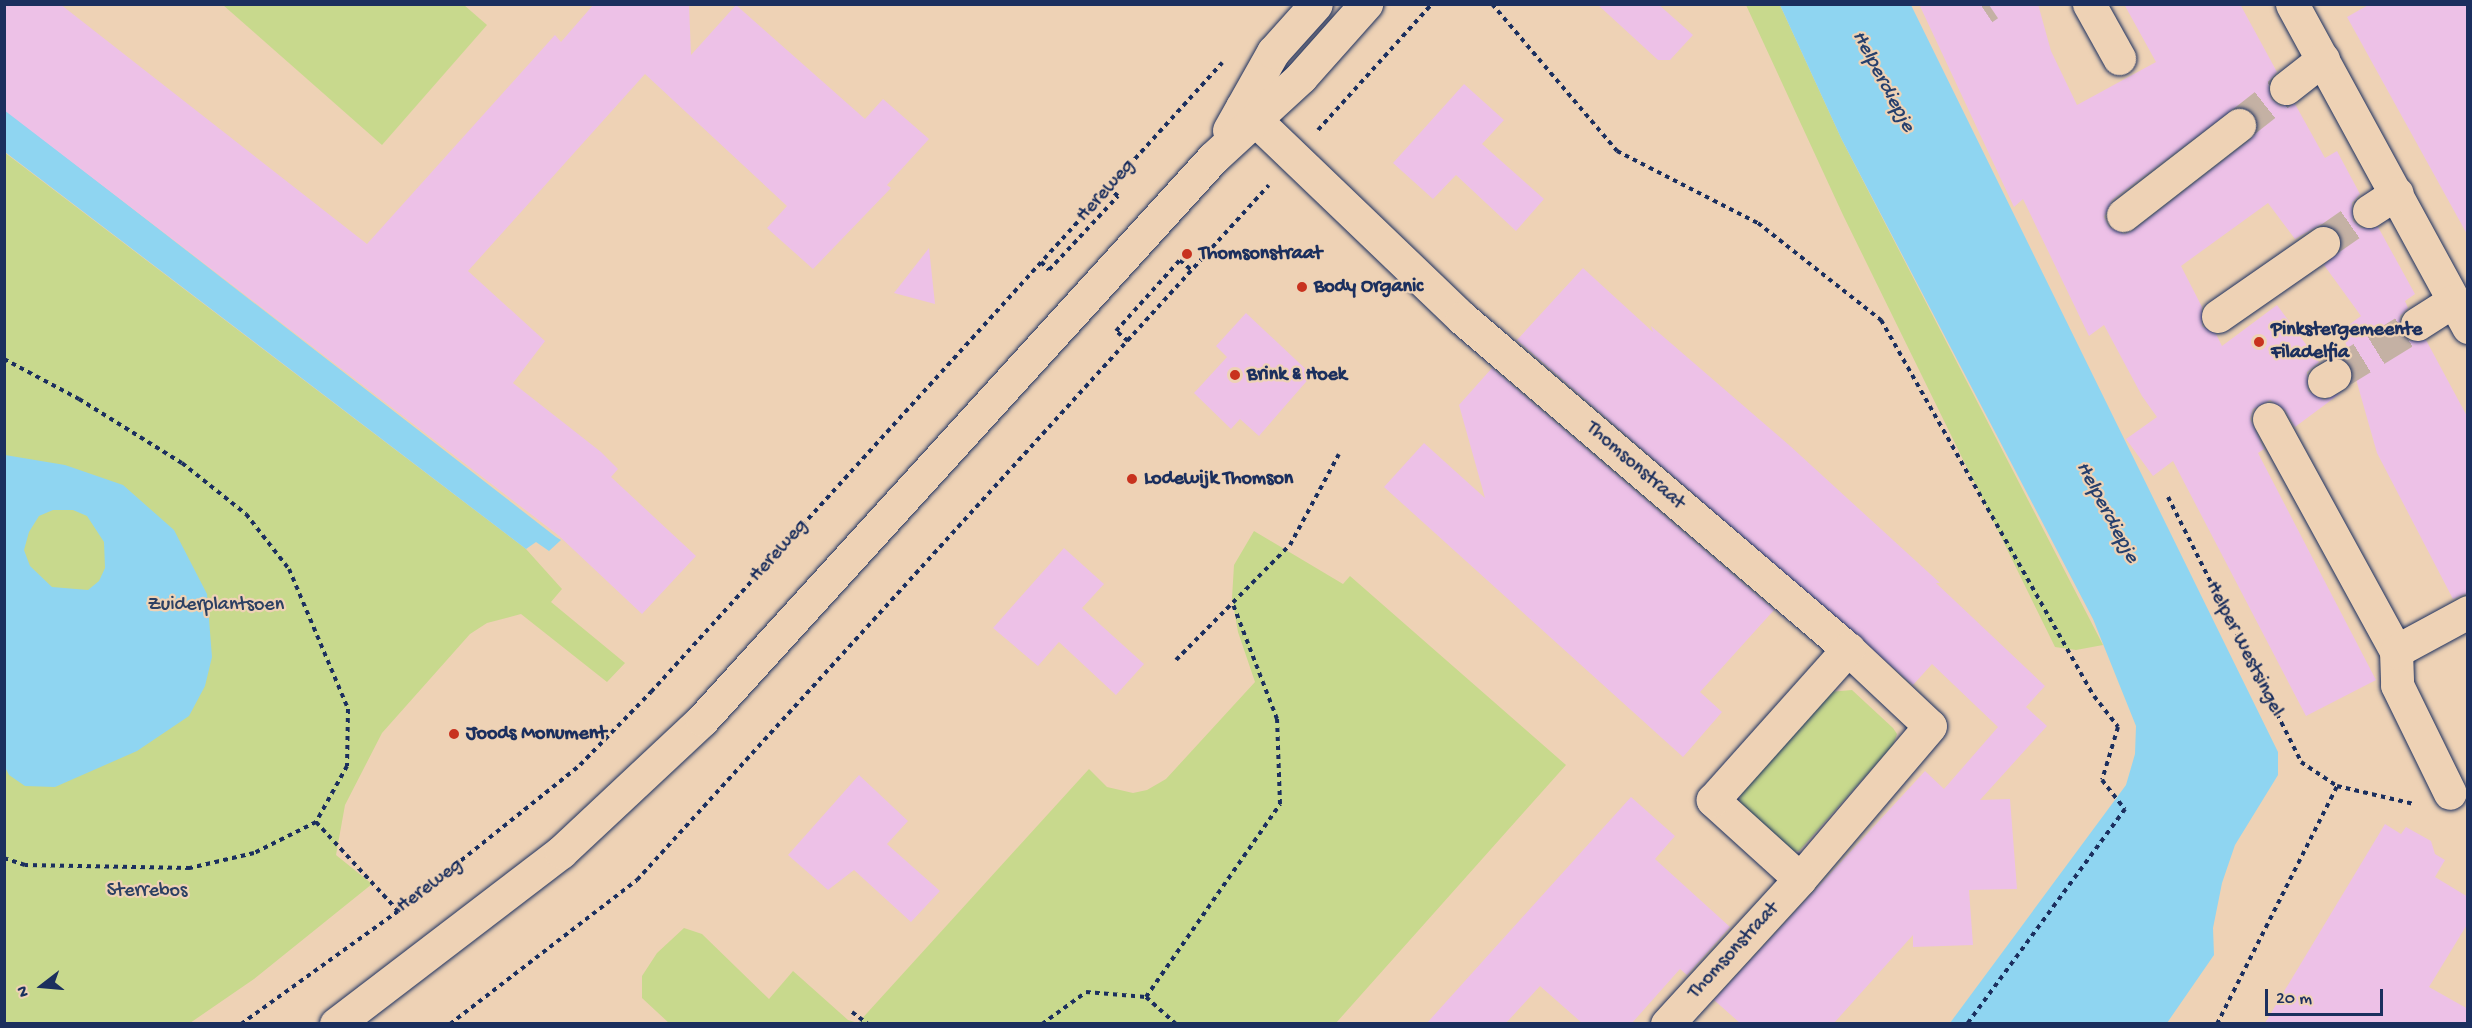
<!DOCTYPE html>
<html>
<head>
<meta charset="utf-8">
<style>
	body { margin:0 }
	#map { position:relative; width:2472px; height:1028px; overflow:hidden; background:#eed2b5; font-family:"Gochi Hand",sans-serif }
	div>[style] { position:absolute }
	.green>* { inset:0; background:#c8d98d }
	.water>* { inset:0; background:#8fd5f1 }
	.building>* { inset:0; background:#edc1e7 }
	.minor-tunnel>* { height:33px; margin-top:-16.5px; transform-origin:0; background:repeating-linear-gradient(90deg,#c4b1a4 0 33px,transparent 0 49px) }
	.path>* { height:4px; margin-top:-2px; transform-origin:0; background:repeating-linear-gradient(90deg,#1b2f5e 0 4.5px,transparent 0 9px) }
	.roads { filter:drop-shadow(0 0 2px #1b2f5e) drop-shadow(0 0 2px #1b2f5e) }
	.minor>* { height:33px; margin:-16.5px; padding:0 16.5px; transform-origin:16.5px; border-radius:16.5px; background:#eed2b5 }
	.major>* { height:33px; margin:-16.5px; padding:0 16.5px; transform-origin:16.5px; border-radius:16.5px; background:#eed2b5 }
	.dots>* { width:16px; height:16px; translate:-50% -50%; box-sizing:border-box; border:3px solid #eed2b5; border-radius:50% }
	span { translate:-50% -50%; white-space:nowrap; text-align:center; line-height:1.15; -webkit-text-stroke:4.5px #eed2b5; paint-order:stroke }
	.street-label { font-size:20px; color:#1b2f5e }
	.poi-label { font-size:20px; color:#1b2f5e; font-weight:700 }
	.left { translate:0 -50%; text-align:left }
	.park-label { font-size:20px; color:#2c4063 }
	.water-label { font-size:21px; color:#27406d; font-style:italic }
	.frame { position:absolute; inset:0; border:6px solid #1b2f5e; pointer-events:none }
	.north { position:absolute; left:12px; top:956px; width:60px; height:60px; -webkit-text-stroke:4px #eed2b5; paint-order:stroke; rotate:254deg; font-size:16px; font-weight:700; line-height:24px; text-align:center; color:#1b2f5e }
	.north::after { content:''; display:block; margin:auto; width:21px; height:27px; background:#1b2f5e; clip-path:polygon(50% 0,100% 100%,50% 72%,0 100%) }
	.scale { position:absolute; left:2265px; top:989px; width:118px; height:27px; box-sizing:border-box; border:3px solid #1b2f5e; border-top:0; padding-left:8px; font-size:18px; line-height:21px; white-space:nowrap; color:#1b2f5e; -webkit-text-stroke:4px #eed2b5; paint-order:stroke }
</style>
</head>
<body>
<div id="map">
	<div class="green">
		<i style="clip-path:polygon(223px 5px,464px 5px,487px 25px,382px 145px)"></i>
		<i style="clip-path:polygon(1746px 5px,1780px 5px,1842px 140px,2103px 645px,2076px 650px,2055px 647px,1843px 215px)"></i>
		<i style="clip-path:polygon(4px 152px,526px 549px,562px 589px,551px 602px,625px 663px,607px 682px,521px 614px,487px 623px,470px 634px,382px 733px,345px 805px,336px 855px,372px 884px,254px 979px,190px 1023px,5px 1023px)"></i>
		<i style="clip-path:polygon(1254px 531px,1343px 584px,1350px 576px,1566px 765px,1336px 1023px,670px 1024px,642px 998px,642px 976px,657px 953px,684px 928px,702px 934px,769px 999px,793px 971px,848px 1020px,858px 1023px,1089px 769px,1107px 787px,1133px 793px,1147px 790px,1166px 779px,1255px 682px,1238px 632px,1232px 598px,1234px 565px)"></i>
		<i style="clip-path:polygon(1852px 690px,1893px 728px,1897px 734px,1893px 745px,1799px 851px,1783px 853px,1746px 817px,1740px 801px,1741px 788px,1830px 692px)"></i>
	</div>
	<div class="water">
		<i style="clip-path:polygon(1780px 5px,1911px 5px,2278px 752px,2278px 775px,2235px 845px,2222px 883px,2213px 928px,2214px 955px,2167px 1023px,1950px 1023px,2126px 785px,2135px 754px,2136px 726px,2093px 619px,1842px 140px)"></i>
		<i style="clip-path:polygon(4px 109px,556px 537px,561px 540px,549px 551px,536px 542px,526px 549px,5px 152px)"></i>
		<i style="clip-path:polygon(evenodd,5px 455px,65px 465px,123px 485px,174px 530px,207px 594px,212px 657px,205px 686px,189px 716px,137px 751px,55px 787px,25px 786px,9px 775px,5px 767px,5px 455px,53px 510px,73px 510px,87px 516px,104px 542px,105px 568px,99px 581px,88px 590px,52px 587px,30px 566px,24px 550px,29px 532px,39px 516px,53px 510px)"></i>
	</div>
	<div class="building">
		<i style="clip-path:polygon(4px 4px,60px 4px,367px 244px,555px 35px,561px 42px,594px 4px,689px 4px,691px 55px,736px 5px,865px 119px,883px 99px,929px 139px,887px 185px,891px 188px,813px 269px,767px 228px,787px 206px,645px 74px,468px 271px,545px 341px,513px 383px,601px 452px,618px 469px,611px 477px,696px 556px,642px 614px,558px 535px,4px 110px)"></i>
		<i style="clip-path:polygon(1597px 4px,1658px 4px,1693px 35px,1670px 60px,1658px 60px)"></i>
		<i style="clip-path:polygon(evenodd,1919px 4px,2038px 4px,2051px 51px,2077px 105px,2156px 62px,2124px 4px,2240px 4px,2277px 72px,2268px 82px,2271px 99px,2280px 106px,2295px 104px,2325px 158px,2337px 151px,2360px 194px,2352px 203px,2353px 221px,2361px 228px,2378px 227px,2415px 294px,2405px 301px,2408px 308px,2400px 316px,2401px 334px,2409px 341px,2426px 340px,2468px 418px,2468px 593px,2453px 599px,2377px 453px,2342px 330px,2361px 316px,2324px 265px,2340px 250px,2338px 232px,2321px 224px,2295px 239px,2268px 203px,2181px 266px,2202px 307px,2202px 326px,2216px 334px,2222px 346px,2277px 305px,2319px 362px,2307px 372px,2308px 391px,2324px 400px,2342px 392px,2295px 427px,2285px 410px,2270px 400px,2253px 409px,2250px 419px,2264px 449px,2258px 453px,2376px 680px,2306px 716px,2173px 461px,2153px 476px,2126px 439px,2157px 417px,2142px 396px,2104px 325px,2089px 336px,2023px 199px,2014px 207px,1919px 4px,2236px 107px,2254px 114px,2257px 132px,2250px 140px,2134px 230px,2125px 234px,2109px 227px,2104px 217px,2112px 200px,2236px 107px)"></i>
		<i style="clip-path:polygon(2370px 4px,2468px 4px,2468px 236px,2347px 17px)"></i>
		<i style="clip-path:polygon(1464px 84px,1504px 120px,1482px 144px,1544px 199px,1516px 231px,1456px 175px,1433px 199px,1393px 163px)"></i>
		<i style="clip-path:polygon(929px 248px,935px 304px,894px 293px)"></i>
		<i style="clip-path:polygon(1583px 268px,1653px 332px,1651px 326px,1789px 445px,1940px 583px,1936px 583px,2045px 686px,2026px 707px,2047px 726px,1980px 800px,2010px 799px,2017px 889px,1969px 890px,1973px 945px,1913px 947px,1913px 935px,1834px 1023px,1740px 1023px,1714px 1000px,1925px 771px,1944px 789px,1998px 727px,1932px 664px,1913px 685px,1517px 340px)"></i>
		<i style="clip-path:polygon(1246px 313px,1312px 375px,1259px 436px,1240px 419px,1231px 429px,1194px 393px,1227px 357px,1216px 346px)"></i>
		<i style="clip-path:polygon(1492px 368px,1774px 610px,1700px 692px,1722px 712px,1683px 757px,1384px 487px,1424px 443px,1485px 498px,1459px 405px)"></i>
		<i style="clip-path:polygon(1064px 548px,1104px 584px,1082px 608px,1144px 664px,1116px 695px,1059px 642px,1038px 666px,993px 628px)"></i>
		<i style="clip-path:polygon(859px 775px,908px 821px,887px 844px,940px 891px,911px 922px,854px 870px,828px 890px,788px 855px)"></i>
		<i style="clip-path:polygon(1631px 797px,1675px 836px,1655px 859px,1730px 927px,1687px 975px,1680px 969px,1632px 1023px,1582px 1023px,1540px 986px,1506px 1023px,1427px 1023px)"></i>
		<i style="clip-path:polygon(2385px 824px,2401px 834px,2406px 827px,2431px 841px,2435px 854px,2445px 860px,2435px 877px,2468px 897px,2468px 923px,2429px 987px,2468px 1009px,2468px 1023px,2265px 1023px)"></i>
	</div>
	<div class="minor-tunnel">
		<i style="left:1983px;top:8px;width:7px;rotate:-34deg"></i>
		<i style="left:2239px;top:125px;width:60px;rotate:-38.2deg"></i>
		<i style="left:2323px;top:243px;width:56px;rotate:-34.8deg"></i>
		<i style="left:2334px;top:375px;width:97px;rotate:-31.6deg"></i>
	</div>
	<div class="path">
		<i style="left:1492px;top:4px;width:193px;rotate:49.6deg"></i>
		<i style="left:1617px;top:151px;width:158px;rotate:27.1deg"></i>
		<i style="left:1758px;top:223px;width:157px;rotate:38.3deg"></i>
		<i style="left:1881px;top:320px;width:432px;rotate:60.5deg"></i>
		<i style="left:2094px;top:696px;width:39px;rotate:52deg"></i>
		<i style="left:2118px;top:727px;width:55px;rotate:106.8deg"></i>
		<i style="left:2102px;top:780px;width:37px;rotate:52deg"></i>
		<i style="left:2125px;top:809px;width:267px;rotate:126.3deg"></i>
		<i style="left:1318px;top:130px;width:170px;rotate:-47.9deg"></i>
		<i style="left:1041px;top:262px;width:11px;rotate:45deg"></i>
		<i style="left:1049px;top:270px;width:101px;rotate:-47deg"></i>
		<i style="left:1118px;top:196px;width:13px;rotate:-141deg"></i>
		<i style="left:1128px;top:341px;width:16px;rotate:-140deg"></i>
		<i style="left:1116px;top:331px;width:96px;rotate:-48deg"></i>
		<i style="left:1180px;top:260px;width:15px;rotate:42deg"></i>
		<i style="left:4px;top:359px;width:85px;rotate:28.1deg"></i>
		<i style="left:79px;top:399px;width:121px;rotate:31.9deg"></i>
		<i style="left:182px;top:463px;width:82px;rotate:38.6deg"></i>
		<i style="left:246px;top:514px;width:70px;rotate:52deg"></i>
		<i style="left:289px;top:569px;width:152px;rotate:67.1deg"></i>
		<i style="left:348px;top:709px;width:57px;rotate:91deg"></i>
		<i style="left:347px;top:766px;width:64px;rotate:119deg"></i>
		<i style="left:316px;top:822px;width:69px;rotate:153.4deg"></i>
		<i style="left:254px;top:853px;width:66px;rotate:166.8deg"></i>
		<i style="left:190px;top:868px;width:165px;rotate:-179deg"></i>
		<i style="left:25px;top:865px;width:22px;rotate:-162deg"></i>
		<i style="left:2168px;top:497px;width:297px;rotate:63.3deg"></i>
		<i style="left:2301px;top:762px;width:43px;rotate:33.7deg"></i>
		<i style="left:2337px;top:786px;width:79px;rotate:13.2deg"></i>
		<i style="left:1176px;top:660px;width:162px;rotate:-45.3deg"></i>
		<i style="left:1290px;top:545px;width:103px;rotate:-61.7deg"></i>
		<i style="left:316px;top:822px;width:121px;rotate:47.3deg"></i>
		<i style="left:1146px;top:997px;width:235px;rotate:-55.2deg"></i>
		<i style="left:1280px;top:804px;width:85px;rotate:-92deg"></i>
		<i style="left:1277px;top:719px;width:125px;rotate:-111deg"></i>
		<i style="left:852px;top:1012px;width:20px;rotate:37deg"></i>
		<i style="left:241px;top:1024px;width:193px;rotate:-35.7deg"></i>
		<i style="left:398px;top:911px;width:233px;rotate:-38.7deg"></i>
		<i style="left:580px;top:765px;width:102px;rotate:-45.8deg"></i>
		<i style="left:651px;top:692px;width:850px;rotate:-47.77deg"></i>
		<i style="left:450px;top:1024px;width:236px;rotate:-37.6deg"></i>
		<i style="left:637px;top:880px;width:939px;rotate:-47.72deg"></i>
		<i style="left:1042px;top:1024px;width:54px;rotate:-36deg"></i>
		<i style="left:1086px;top:992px;width:60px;rotate:4.8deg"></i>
		<i style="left:1146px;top:997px;width:40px;rotate:42deg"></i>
		<i style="left:2217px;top:1024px;width:267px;rotate:-63.2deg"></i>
	</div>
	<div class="roads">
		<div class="minor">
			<i style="left:2089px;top:4px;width:62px;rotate:60.9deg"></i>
			<i style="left:2292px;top:4px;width:368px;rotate:61.4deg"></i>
			<i style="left:2286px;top:88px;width:47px;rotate:-38.1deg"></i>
			<i style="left:1242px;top:107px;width:305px;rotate:43.8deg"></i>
			<i style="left:1462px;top:318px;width:508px;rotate:40.61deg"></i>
			<i style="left:1848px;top:649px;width:112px;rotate:43.2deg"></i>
			<i style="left:1930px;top:726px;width:201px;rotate:130.4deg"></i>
			<i style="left:1800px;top:879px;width:197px;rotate:132.5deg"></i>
			<i style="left:2369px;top:211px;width:33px;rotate:-33deg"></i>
			<i style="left:2123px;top:215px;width:147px;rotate:-37.8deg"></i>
			<i style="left:2218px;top:316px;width:128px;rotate:-34.8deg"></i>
			<i style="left:2417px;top:324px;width:43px;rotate:-32.6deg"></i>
			<i style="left:2324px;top:381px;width:12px;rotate:-31deg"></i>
			<i style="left:2269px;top:419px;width:264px;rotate:61.3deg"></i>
			<i style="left:2396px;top:651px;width:34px;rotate:88deg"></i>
			<i style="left:2397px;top:685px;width:120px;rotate:63.9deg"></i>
			<i style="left:2396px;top:651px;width:82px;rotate:-28.4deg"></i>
			<i style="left:1800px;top:879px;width:118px;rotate:-137.8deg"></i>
			<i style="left:1713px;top:800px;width:203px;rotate:-48.2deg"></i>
		</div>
		<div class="major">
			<i style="left:1229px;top:130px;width:90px;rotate:-60.6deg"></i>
			<i style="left:1273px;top:52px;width:64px;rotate:-48.1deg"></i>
			<i style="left:336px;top:1024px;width:283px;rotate:-37.4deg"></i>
			<i style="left:561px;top:852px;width:193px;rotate:-43.1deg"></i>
			<i style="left:702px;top:720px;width:760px;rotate:-47.72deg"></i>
			<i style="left:1213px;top:158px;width:120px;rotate:-42.6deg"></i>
			<i style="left:1301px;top:77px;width:98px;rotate:-48.3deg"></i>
		</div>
	</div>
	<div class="dots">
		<i style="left:1187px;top:254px;background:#c8321e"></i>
		<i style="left:1302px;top:287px;background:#c8321e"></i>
		<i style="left:2259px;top:342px;background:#c8321e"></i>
		<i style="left:1235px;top:375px;background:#c8321e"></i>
		<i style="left:1132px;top:479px;background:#c8321e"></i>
		<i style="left:454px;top:734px;background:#c8321e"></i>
	</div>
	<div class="street-label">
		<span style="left:1106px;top:191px;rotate:-48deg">Hereweg</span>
		<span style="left:1635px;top:466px;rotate:41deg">Thomsonstraat</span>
		<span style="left:779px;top:551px;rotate:-48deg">Hereweg</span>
		<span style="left:2244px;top:649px;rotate:63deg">Helper Westsingel</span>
		<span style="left:430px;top:886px;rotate:-37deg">Hereweg</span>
		<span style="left:1734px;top:951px;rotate:-47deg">Thomsonstraat</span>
	</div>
	<div class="poi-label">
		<span class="left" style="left:1199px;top:254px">Thomsonstraat</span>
		<span class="left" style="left:1314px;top:287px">Body Organic</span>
		<span class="left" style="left:2271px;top:342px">Pinkstergemeente<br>Filadelfia</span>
		<span class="left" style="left:1247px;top:375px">Brink &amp; Hoek</span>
		<span class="left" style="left:1144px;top:479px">Lodewijk Thomson</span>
		<span class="left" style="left:466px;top:734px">Joods Monument</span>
	</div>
	<div class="park-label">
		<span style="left:216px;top:605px">Zuiderplantsoen</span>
		<span style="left:147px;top:891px">Sterrebos</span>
	</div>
	<div class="water-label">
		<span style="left:1882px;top:82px;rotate:62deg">Helperdiepje</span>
		<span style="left:2106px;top:513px;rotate:62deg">Helperdiepje</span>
	</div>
	<div class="frame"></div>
	<div class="north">N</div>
	<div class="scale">20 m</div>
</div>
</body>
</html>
